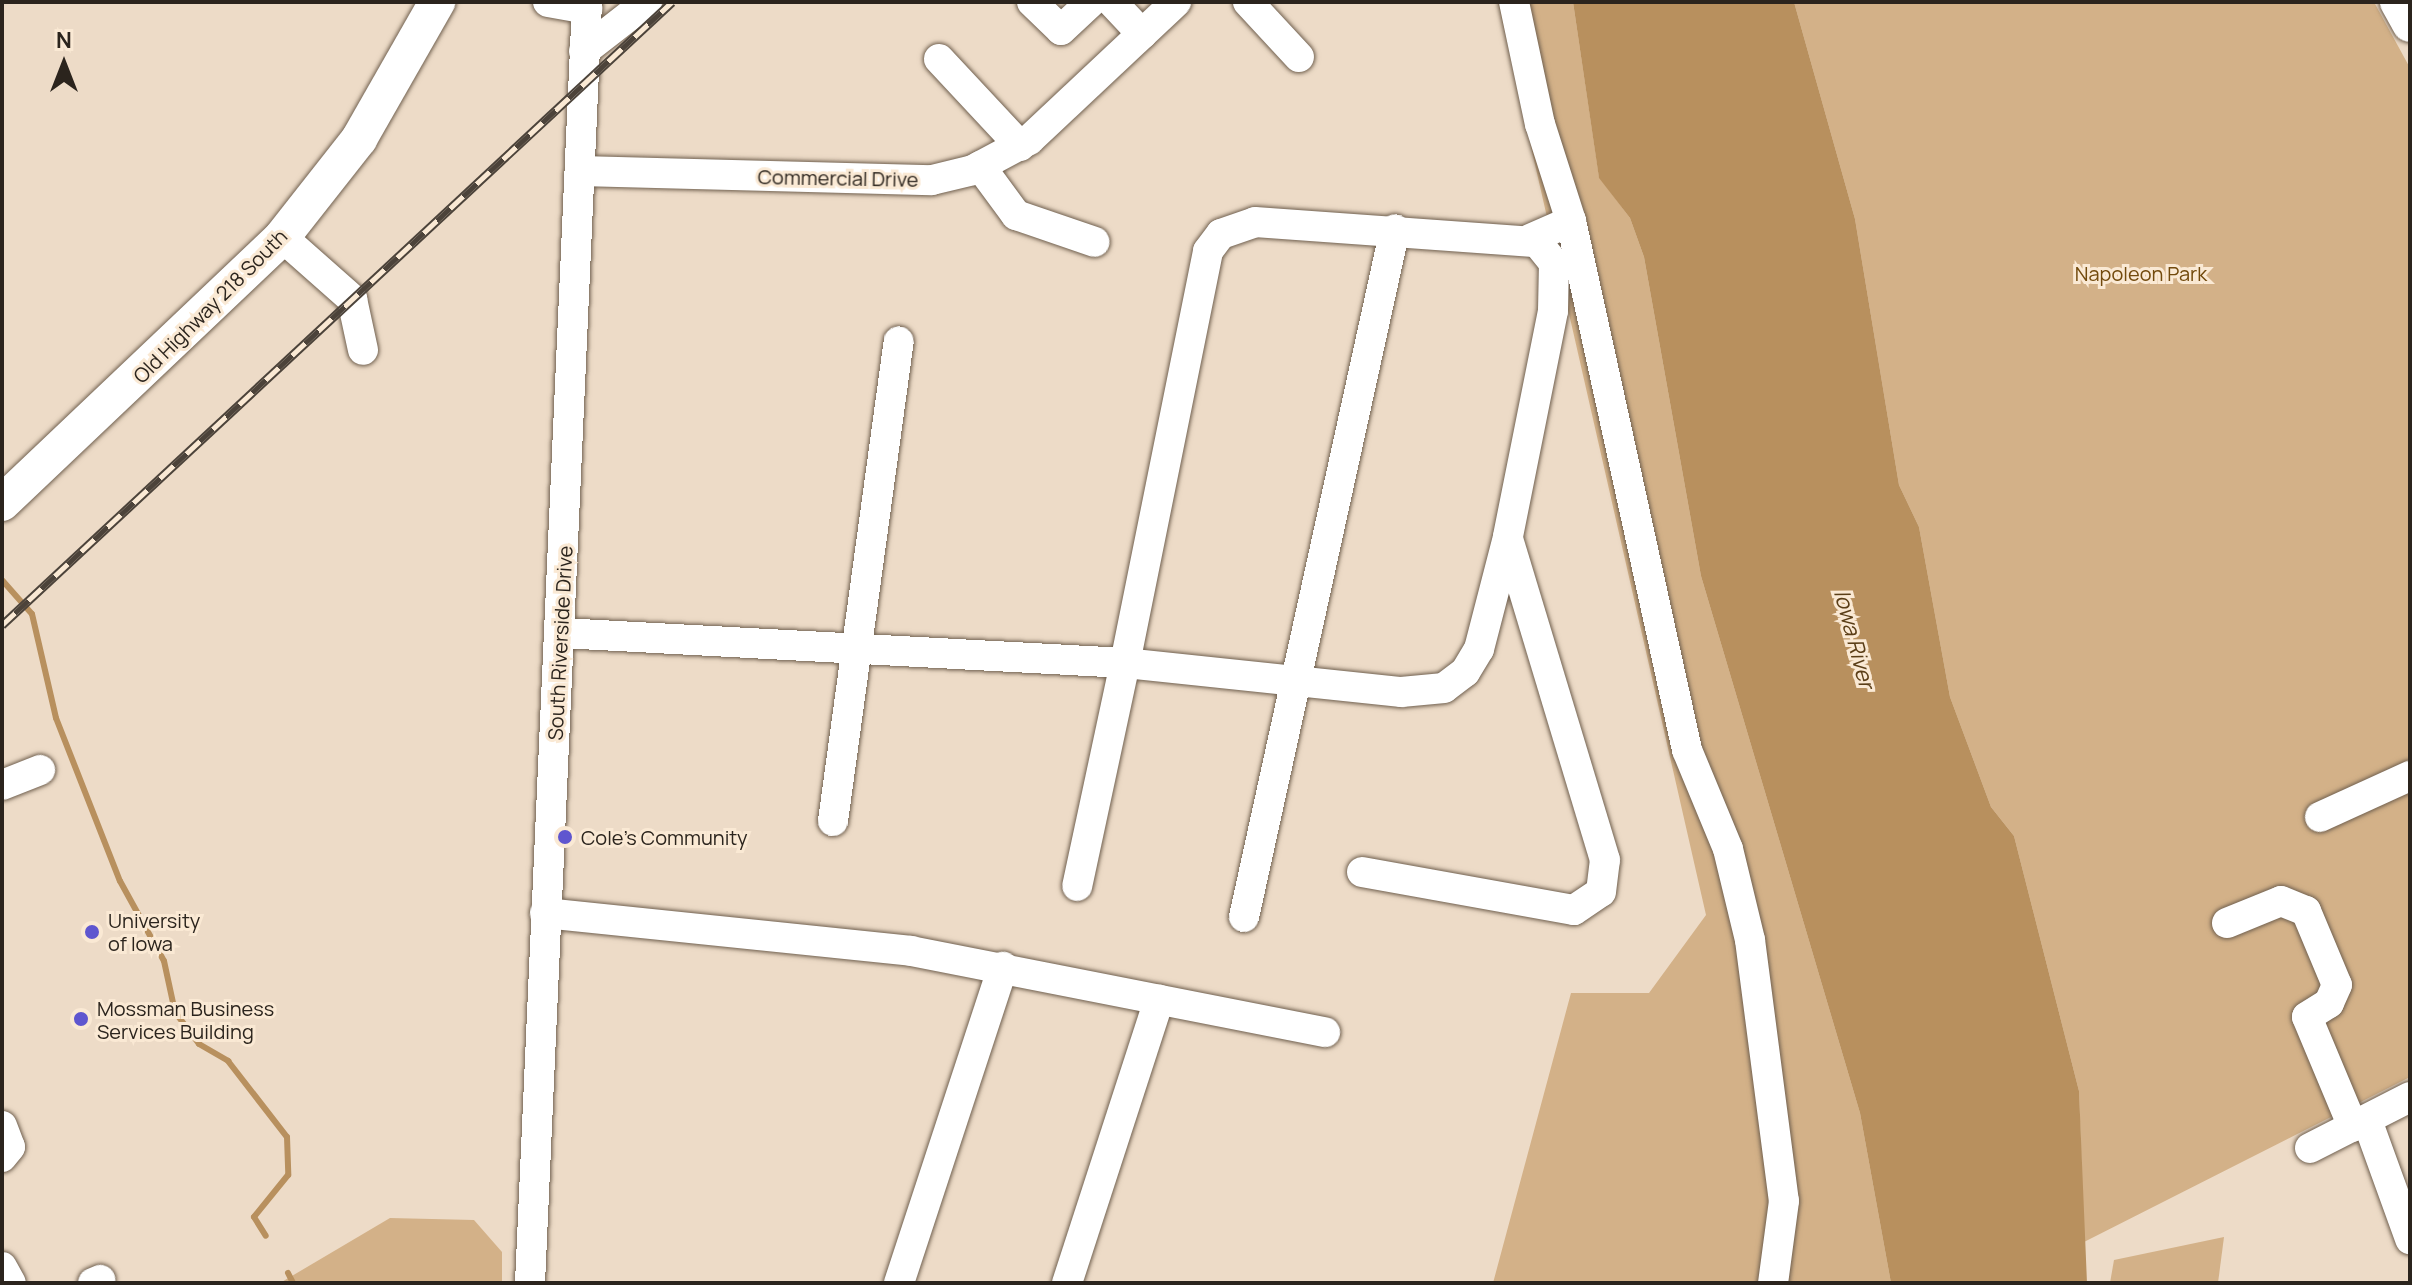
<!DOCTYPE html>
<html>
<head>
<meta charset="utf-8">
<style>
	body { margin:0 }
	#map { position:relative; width:2412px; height:1285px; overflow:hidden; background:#eddbc7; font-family:Manrope,sans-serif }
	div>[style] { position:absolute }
	.green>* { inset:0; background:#d3b188 }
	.water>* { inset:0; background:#b8905e }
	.stream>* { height:6px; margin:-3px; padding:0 3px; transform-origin:3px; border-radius:3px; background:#b8905e }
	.roads { filter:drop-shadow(0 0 2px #70604f) drop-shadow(0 0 2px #70604f) }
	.minor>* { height:30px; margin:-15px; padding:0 15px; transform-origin:15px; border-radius:15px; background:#fff }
	.major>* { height:36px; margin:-18px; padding:0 18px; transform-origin:18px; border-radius:18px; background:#fff }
	.rail>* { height:9px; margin-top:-4.5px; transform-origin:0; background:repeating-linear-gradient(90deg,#fae9d4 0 18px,#4c433a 0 36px); box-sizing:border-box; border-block:2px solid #4c433a }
	.dots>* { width:22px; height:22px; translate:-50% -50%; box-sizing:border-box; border:4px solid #fae9d4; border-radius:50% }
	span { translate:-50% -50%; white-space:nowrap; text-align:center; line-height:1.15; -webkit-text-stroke:6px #fae9d4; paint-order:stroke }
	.street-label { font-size:20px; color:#2b241d }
	.park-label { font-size:20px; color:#724a0d }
	.poi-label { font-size:20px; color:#2b241d }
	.left { translate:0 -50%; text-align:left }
	.water-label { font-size:22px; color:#5b3e17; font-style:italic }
	.frame { position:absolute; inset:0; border:4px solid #2b241d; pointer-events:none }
	.north { position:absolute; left:24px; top:24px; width:80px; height:80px; -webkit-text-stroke:6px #fae9d4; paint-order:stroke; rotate:0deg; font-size:22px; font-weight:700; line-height:32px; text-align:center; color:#2b241d }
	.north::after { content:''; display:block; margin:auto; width:28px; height:36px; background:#2b241d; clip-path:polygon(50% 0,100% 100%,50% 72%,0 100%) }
</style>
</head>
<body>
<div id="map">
	<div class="green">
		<i style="clip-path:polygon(1498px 2px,1573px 2px,1599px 177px,1630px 218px,1644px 257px,1701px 576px,1860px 1113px,1891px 1283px,1493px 1283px,1571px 993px,1649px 993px,1706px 915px)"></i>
		<i style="clip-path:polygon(1794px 2px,2374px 2px,2410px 68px,2410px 1077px,2084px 1242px,2079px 1091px,2014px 836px,1991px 807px,1950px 697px,1919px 527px,1899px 485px,1855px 219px)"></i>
		<i style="clip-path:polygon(390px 1218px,474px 1220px,502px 1252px,502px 1283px,280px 1283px)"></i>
		<i style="clip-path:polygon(2224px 1237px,2218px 1283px,2110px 1283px,2114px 1260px)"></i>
	</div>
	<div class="water">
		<i style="clip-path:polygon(1573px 2px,1794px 2px,1855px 219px,1899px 485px,1919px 527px,1950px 697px,1991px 807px,2014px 836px,2079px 1091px,2087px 1283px,1891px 1283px,1860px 1113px,1701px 576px,1644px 257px,1630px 218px,1599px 178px)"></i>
	</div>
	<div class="stream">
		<i style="left:2px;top:580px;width:45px;rotate:48.6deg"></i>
		<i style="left:32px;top:614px;width:107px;rotate:77deg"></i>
		<i style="left:56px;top:718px;width:175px;rotate:68.6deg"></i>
		<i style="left:120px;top:881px;width:91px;rotate:61.2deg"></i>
		<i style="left:164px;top:961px;width:52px;rotate:77.8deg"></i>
		<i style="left:175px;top:1012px;width:40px;rotate:53deg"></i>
		<i style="left:199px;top:1044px;width:34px;rotate:30deg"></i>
		<i style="left:228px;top:1061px;width:96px;rotate:52.2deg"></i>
		<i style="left:287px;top:1137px;width:38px;rotate:88deg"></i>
		<i style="left:288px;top:1175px;width:54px;rotate:129deg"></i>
		<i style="left:254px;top:1217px;width:22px;rotate:58deg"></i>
		<i style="left:288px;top:1273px;width:11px;rotate:63deg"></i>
	</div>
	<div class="roads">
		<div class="minor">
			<i style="left:548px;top:2px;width:40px;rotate:10deg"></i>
			<i style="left:1032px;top:2px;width:40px;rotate:44deg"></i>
			<i style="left:1061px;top:30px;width:41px;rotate:-43deg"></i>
			<i style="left:1112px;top:2px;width:44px;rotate:46.8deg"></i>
			<i style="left:1248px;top:2px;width:75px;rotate:47.2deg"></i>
			<i style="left:1514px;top:2px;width:125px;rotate:78deg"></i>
			<i style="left:1540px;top:124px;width:102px;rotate:72.3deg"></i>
			<i style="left:584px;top:51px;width:80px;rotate:-37.9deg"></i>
			<i style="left:939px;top:59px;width:119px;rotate:47deg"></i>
			<i style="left:980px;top:166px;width:61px;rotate:53.7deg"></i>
			<i style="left:1016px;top:215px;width:83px;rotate:18.9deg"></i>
			<i style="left:580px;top:171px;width:352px;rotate:1.5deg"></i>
			<i style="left:932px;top:180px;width:42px;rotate:-13.7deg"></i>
			<i style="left:973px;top:170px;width:64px;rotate:-28.2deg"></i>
			<i style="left:1029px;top:140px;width:202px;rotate:-43.2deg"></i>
			<i style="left:282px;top:237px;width:94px;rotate:41.5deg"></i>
			<i style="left:352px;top:299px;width:52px;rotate:77.8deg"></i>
			<i style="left:1530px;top:239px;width:45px;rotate:-23.7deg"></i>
			<i style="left:1571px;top:221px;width:542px;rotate:77.63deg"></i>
			<i style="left:1687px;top:750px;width:107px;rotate:67.5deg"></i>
			<i style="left:1728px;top:849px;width:94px;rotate:76.4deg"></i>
			<i style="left:1750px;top:940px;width:263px;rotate:82.6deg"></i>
			<i style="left:1784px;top:1201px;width:83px;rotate:97.6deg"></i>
			<i style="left:561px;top:633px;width:565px;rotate:3.04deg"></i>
			<i style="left:1125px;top:663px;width:420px;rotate:-78.6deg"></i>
			<i style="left:1208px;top:251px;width:21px;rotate:-53deg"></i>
			<i style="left:1221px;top:234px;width:36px;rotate:-19deg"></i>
			<i style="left:1255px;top:222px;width:283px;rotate:4.1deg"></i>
			<i style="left:1537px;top:242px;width:27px;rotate:51deg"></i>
			<i style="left:1554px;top:263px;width:48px;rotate:91.2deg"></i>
			<i style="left:1553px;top:311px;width:230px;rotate:101.3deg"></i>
			<i style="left:1508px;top:537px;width:116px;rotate:104.5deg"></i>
			<i style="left:1479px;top:649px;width:27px;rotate:121deg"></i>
			<i style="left:1465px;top:672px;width:26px;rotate:143deg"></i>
			<i style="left:1444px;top:688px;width:43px;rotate:174.7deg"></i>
			<i style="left:1401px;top:692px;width:278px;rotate:-174deg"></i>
			<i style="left:1125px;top:663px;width:228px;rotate:102.1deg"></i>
			<i style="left:2px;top:785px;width:41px;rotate:-21.5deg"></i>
			<i style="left:2320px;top:817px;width:99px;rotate:-24.5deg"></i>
			<i style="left:833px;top:821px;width:484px;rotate:-82.2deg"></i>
			<i style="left:1362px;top:872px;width:215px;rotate:10.2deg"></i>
			<i style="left:1574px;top:910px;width:32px;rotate:-34deg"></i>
			<i style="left:1601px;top:892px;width:32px;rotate:-83deg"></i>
			<i style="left:1605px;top:860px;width:335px;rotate:-106.8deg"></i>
			<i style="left:545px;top:913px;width:368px;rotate:5.9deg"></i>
			<i style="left:911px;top:951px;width:422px;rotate:11.1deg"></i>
			<i style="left:1244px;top:917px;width:704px;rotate:-77.62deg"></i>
			<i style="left:2227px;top:923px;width:58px;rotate:-22.2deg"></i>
			<i style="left:2281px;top:901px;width:27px;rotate:22deg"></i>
			<i style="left:2306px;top:911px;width:80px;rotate:67.3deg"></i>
			<i style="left:2337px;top:985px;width:20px;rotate:114deg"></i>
			<i style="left:2329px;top:1003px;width:26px;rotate:148deg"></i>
			<i style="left:2307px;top:1017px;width:119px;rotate:67.3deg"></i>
			<i style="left:2367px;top:1120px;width:127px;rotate:70.1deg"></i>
			<i style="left:2px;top:1126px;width:22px;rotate:69deg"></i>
			<i style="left:10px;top:1147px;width:13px;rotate:129deg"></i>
			<i style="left:2310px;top:1148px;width:112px;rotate:-27deg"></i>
			<i style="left:2px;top:1267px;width:18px;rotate:61deg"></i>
			<i style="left:93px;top:1283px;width:8px;rotate:-23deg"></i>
			<i style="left:530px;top:1283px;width:1282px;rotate:-87.45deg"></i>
			<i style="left:899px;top:1283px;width:333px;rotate:-71.8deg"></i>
			<i style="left:1067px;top:1283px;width:298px;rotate:-72deg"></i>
		</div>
		<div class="major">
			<i style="left:2398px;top:2px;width:25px;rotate:61deg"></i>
			<i style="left:2px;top:503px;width:386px;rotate:-43.5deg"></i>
			<i style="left:282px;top:237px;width:125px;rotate:-51.8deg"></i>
			<i style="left:359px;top:139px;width:158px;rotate:-60.3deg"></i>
		</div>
	</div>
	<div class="rail">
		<i style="left:2px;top:625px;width:915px;rotate:-42.92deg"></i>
	</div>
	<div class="dots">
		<i style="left:565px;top:837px;background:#5f56cf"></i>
		<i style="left:92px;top:932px;background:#5f56cf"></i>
		<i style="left:81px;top:1019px;background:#5f56cf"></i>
	</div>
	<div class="street-label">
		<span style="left:838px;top:178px;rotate:1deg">Commercial Drive</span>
		<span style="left:210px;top:306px;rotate:-45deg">Old Highway 218 South</span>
		<span style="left:560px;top:643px;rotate:-87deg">South Riverside Drive</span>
	</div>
	<div class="park-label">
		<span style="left:2141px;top:273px">Napoleon Park</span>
	</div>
	<div class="poi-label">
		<span class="left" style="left:581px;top:837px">Cole's Community</span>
		<span class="left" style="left:108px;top:932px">University<br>of Iowa</span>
		<span class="left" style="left:97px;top:1020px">Mossman Business<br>Services Building</span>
	</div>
	<div class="water-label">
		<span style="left:1854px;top:639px;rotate:75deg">Iowa River</span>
	</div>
	<div class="frame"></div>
	<div class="north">N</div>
</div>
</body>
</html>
